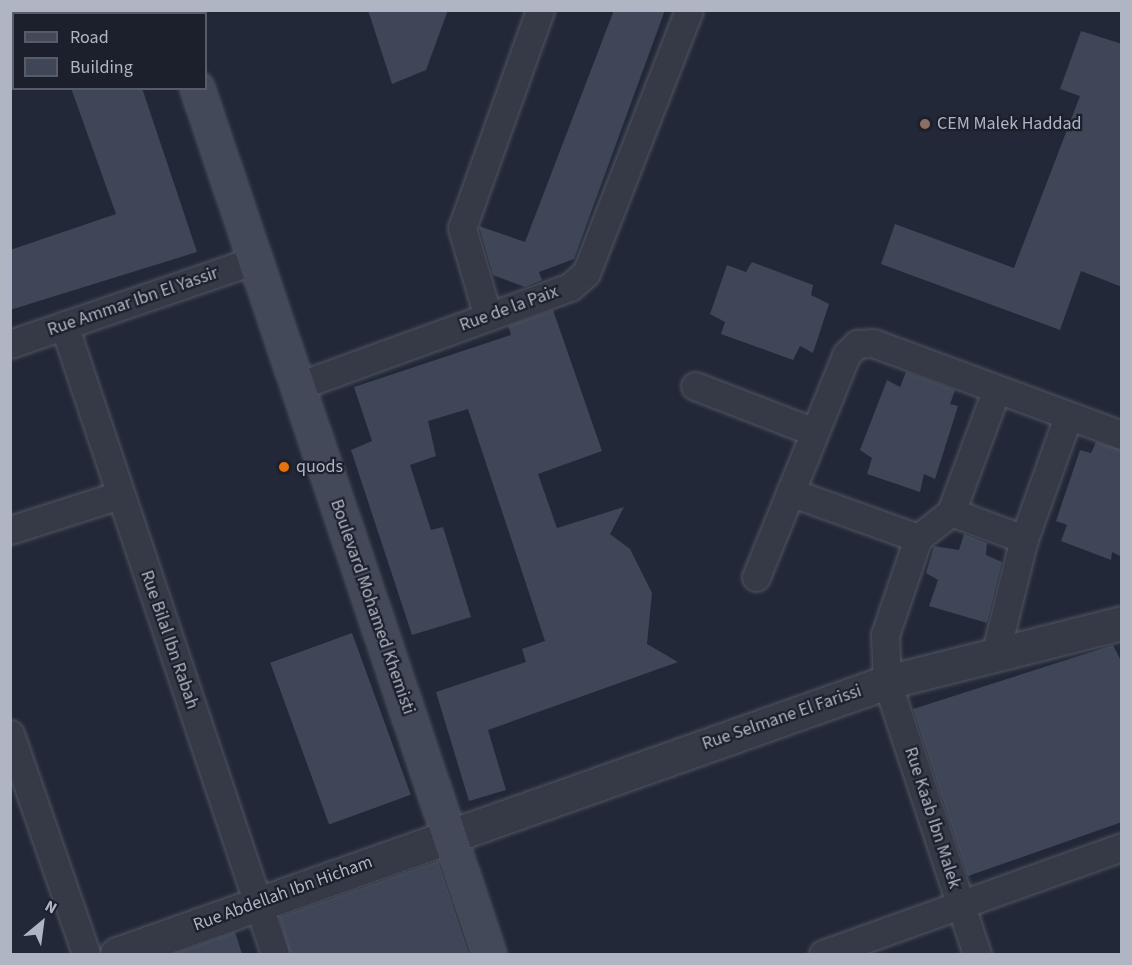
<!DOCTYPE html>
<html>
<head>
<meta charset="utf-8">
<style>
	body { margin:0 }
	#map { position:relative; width:1132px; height:965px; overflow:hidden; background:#222837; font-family:"Source Sans 3",sans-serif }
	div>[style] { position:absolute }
	.building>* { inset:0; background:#3f4657; transform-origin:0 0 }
	.roads { filter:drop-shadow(0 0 2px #505562) drop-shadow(0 0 2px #505562) }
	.minor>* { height:27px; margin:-13.5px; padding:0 13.5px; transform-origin:13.5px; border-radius:13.5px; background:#363a47 }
	.tertiary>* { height:33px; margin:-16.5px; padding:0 16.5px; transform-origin:16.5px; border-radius:16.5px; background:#363a47 }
	.secondary>* { height:33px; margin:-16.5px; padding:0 16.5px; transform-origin:16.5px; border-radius:16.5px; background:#44495a }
	.dots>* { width:16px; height:16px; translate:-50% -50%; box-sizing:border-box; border:3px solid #1b202c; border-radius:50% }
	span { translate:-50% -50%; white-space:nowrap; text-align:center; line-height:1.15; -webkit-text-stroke:4.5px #1b202c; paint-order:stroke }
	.poi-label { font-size:18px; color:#b0b5c4 }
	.left { translate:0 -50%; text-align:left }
	.street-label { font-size:18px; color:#b0b5c4 }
	.frame { position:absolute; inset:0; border:12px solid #b0b5c4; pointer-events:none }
	.legend { position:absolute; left:12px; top:12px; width:195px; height:78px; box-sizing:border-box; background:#1b202c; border:2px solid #575c69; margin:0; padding:8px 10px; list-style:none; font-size:18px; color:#b0b5c4 }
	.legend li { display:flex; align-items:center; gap:12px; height:30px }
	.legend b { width:30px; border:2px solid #575c69 }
	.north { position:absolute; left:12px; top:893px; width:60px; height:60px; -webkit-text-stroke:4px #1b202c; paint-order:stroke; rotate:29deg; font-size:16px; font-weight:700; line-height:24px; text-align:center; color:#b0b5c4 }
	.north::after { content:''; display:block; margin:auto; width:21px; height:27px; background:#b0b5c4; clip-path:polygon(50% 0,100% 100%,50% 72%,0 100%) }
</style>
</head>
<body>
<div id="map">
	<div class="building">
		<i style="clip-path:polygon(368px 10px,448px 10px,426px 70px,392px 84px)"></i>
		<i style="clip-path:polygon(614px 10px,665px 10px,574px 259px,539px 272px,542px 280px,525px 287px,493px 275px,479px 226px,525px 242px)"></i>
		<i style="clip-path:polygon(1081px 31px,1122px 44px,1122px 287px,1081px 271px,1060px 330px,881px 264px,895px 224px,1014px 268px,1080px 96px,1060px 89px)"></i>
		<i style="clip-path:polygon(71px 88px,142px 88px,197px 252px,10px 310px,10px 250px,116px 214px)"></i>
		<i style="clip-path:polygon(752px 262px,813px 285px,811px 295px,829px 304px,813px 353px,800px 346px,793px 360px,721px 334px,725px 322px,710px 314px,727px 265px,746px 272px)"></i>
		<i style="clip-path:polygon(553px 310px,602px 451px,538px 474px,557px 528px,624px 507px,610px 534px,630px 549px,652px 593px,647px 644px,678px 662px,488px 730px,506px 790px,469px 801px,436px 692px,526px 662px,522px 649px,545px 641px,468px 409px,428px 421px,436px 456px,410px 465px,431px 530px,443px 527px,471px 617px,412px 635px,351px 450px,372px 441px,354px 387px,511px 335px,508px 326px)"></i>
		<i style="clip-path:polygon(906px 372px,955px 390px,950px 404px,958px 406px,935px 479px,924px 474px,920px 492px,867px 474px,872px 458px,860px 450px,887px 380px,900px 387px)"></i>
		<i style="clip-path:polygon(1096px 442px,1122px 450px,1122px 557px,1112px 552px,1111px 560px,1061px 541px,1067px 525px,1056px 521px,1080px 450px,1091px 453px)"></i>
		<i style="clip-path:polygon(964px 534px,987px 543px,986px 555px,1002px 562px,987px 623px,929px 606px,938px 580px,926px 573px,934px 546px,959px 550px)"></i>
		<i style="left:352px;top:633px;width:172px;height:87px;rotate:70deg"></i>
		<i style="clip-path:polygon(1113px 645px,1122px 663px,1122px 822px,968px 876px,913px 709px)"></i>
		<i style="clip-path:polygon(438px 861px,469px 954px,290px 954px,279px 917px)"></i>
		<i style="clip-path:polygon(235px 932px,242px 954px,176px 954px,176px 953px)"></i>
	</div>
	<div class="roads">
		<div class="minor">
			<i style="left:488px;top:317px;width:93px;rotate:-106.3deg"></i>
			<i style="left:462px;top:228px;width:232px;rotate:-70.3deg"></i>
			<i style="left:64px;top:325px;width:663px;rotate:71.46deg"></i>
			<i style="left:10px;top:344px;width:259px;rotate:-18.9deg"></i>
			<i style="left:298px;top:386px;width:289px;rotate:-20deg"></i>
			<i style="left:570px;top:287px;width:21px;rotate:-41deg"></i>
			<i style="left:586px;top:273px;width:282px;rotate:-68.6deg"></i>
			<i style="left:695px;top:386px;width:128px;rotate:21.1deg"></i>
			<i style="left:790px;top:492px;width:136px;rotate:19.8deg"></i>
			<i style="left:918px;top:538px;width:102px;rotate:108.8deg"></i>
			<i style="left:885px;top:635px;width:47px;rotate:87.6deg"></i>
			<i style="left:887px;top:682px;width:287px;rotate:71.7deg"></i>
			<i style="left:951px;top:512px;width:78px;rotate:20.3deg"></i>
			<i style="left:10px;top:530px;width:114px;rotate:-17.8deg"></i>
			<i style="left:918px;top:538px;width:42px;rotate:-38.2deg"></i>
			<i style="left:951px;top:512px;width:129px;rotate:-69.6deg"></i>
			<i style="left:756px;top:577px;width:240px;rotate:-67.9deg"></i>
			<i style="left:846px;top:355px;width:16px;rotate:-45deg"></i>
			<i style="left:857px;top:344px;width:16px;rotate:-4deg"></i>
			<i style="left:873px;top:343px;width:265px;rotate:20.3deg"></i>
			<i style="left:995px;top:655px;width:120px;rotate:-76deg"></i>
			<i style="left:1024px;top:539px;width:130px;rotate:-70.2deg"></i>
			<i style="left:10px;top:734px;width:233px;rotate:70.9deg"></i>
			<i style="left:823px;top:954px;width:318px;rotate:-19.7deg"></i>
		</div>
		<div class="tertiary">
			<i style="left:117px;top:954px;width:817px;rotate:-19.46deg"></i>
			<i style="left:887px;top:682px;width:242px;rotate:-14.1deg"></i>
		</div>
		<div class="secondary">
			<i style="left:176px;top:10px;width:4px;rotate:76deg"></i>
			<i style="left:197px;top:88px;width:914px;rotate:71.37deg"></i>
		</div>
	</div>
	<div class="dots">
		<i style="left:925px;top:124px;background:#8d6e63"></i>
		<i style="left:284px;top:467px;background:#e8710a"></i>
	</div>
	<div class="poi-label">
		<span class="left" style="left:937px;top:124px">CEM Malek Haddad</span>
		<span class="left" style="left:296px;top:467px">quods</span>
	</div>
	<div class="street-label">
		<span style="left:133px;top:302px;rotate:-19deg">Rue Ammar Ibn El Yassir</span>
		<span style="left:509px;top:309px;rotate:-20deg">Rue de la Paix</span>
		<span style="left:372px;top:607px;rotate:71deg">Boulevard Mohamed Khemisti</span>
		<span style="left:169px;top:640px;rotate:71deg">Rue Bilal Ibn Rabah</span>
		<span style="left:782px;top:718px;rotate:-19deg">Rue Selmane El Farissi</span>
		<span style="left:932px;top:818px;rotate:72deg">Rue Kaab Ibn Malek</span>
		<span style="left:283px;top:894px;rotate:-20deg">Rue Abdellah Ibn Hicham</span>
	</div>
	<div class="frame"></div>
	<ul class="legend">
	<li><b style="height:8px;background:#44495a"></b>Road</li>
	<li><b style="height:16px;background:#3f4657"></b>Building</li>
	</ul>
	<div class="north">N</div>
</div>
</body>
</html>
